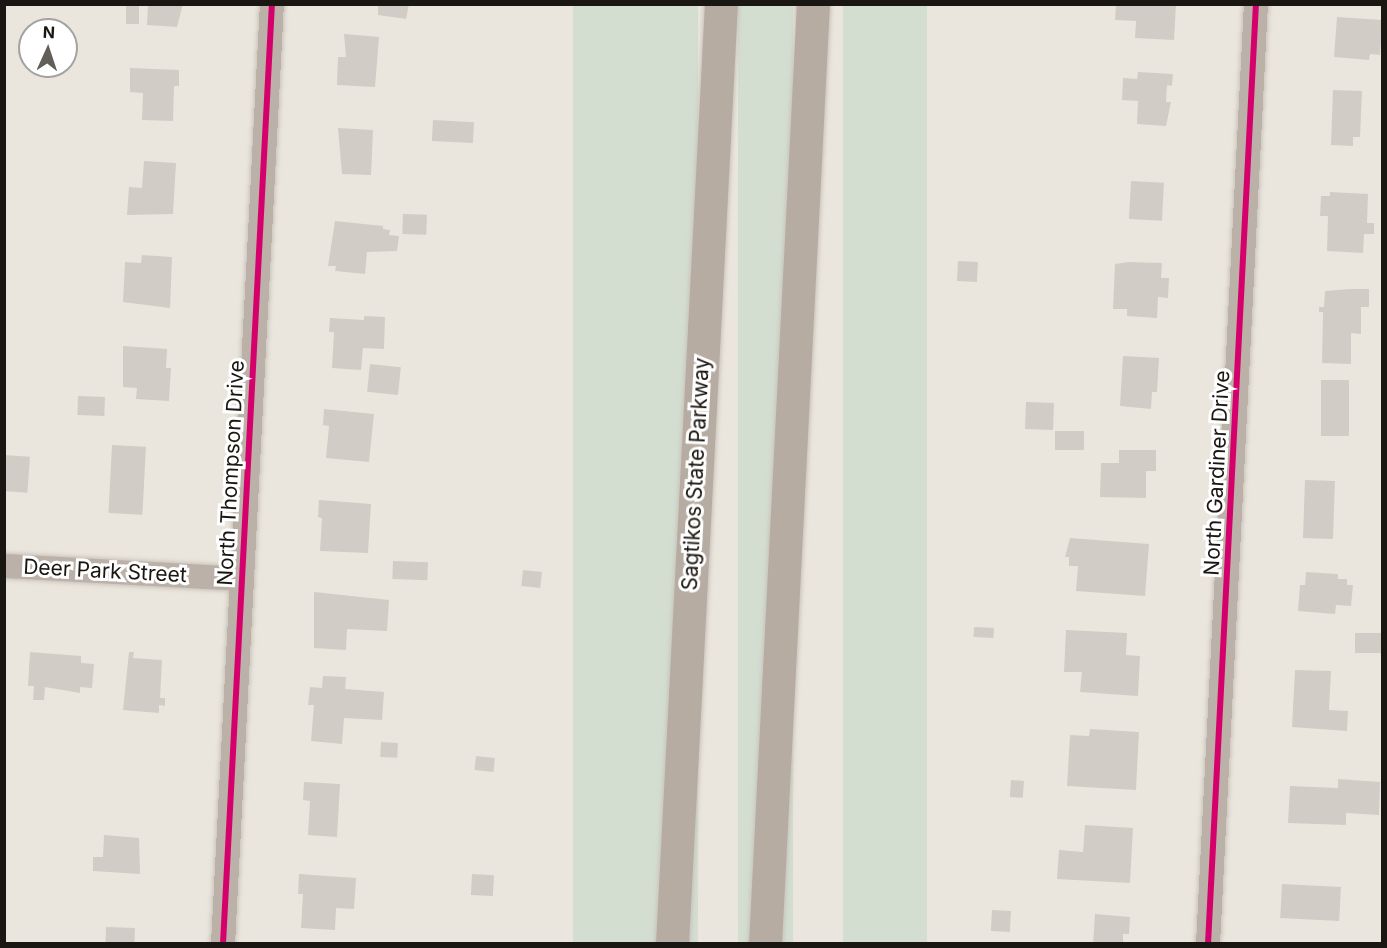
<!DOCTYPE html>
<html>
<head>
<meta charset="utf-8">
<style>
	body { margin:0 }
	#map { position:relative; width:1387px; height:948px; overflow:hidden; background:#ebe6dd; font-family:Inter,sans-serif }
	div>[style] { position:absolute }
	.green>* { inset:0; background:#d3ded1; transform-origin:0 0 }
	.building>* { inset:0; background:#d1ccc5; transform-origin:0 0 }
	.roads { filter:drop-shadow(0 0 2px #c9c4bd) drop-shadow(0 0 2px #c9c4bd) }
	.minor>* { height:24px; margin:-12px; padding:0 12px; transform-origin:12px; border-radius:12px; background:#bbb1a9 }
	.motorway>* { height:33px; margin:-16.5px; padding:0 16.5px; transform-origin:16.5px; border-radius:16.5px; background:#b7aca2 }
	.cycleway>* { height:6px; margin:-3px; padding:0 3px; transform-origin:3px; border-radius:3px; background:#d6006c }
	span { translate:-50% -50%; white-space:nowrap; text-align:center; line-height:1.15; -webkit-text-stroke:6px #fff; paint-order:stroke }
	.street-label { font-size:21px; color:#1a1611 }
	.frame { position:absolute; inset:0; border:6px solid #1a1611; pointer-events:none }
	.north { position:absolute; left:18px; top:18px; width:60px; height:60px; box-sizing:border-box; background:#fff; border:2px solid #a3a2a0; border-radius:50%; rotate:3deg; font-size:16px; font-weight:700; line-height:24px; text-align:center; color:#1a1611 }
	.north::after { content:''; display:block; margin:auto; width:21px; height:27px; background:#635f58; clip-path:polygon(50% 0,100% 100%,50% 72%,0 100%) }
</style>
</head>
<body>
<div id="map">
	<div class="green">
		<i style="left:573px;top:5px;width:125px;height:939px"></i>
		<i style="left:738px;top:5px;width:55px;height:940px"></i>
		<i style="left:843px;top:5px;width:84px;height:939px"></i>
	</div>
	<div class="building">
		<i style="left:126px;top:4px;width:13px;height:20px"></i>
		<i style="clip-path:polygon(148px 4px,183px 4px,177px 27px,147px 25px)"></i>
		<i style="clip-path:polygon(378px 4px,409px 4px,406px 19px,378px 15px)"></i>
		<i style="clip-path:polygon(1116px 4px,1176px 4px,1174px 40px,1135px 38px,1136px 21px,1115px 20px)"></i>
		<i style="clip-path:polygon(1337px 17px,1382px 20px,1380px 55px,1370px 54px,1369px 60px,1334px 57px)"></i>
		<i style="clip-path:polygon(344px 34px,379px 37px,375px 87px,337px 85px,338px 57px,346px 57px)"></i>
		<i style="clip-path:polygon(130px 68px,179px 70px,179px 86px,174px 86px,173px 121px,142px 120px,143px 93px,130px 92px)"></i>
		<i style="clip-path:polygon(1138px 72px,1173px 74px,1172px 86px,1167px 85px,1166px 102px,1171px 102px,1166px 126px,1137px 124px,1138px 101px,1122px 100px,1123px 78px,1137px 79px)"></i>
		<i style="clip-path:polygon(1333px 90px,1362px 91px,1360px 137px,1353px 137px,1353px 146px,1331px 145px)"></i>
		<i style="left:433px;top:120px;width:41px;height:21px;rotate:3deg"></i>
		<i style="clip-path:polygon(338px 128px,373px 130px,371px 175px,342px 174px)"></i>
		<i style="clip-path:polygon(144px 161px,176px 163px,173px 214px,127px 215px,129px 187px,142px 188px)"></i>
		<i style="left:1131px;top:181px;width:33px;height:38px;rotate:3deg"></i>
		<i style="clip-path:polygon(1330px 192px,1368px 194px,1367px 223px,1374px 223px,1374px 234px,1364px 234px,1363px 253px,1327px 251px,1328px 216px,1320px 216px,1321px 196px,1330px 196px)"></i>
		<i style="left:403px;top:214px;width:24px;height:20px;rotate:2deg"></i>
		<i style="clip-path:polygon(335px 221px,383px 226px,383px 229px,390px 230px,389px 235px,399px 236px,397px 251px,367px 252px,365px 274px,335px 271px,336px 266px,328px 266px)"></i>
		<i style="clip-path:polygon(142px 255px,172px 257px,170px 308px,123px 302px,125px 262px,141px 263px)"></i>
		<i style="left:958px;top:261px;width:20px;height:20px;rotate:3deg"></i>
		<i style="clip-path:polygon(1129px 262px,1162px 263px,1161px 278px,1169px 278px,1168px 298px,1158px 297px,1157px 318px,1127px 316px,1127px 309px,1113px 309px,1115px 264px)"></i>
		<i style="clip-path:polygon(1350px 289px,1369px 289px,1369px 307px,1361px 307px,1361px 334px,1351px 333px,1351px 364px,1322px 363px,1323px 312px,1319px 312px,1319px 307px,1324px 307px,1325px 291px)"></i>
		<i style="clip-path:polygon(364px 316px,385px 317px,384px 349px,363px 348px,361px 370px,332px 368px,334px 332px,329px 332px,330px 318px,364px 320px)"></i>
		<i style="clip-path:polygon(123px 346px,167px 349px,166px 368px,171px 368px,169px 401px,136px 399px,137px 388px,123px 387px)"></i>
		<i style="clip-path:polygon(1123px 356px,1159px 358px,1157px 392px,1152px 392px,1151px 409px,1120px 406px)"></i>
		<i style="left:370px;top:364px;width:31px;height:28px;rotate:6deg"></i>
		<i style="left:1321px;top:380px;width:28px;height:56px"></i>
		<i style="left:78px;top:396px;width:27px;height:19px;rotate:2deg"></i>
		<i style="left:1026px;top:402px;width:28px;height:27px;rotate:2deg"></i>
		<i style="clip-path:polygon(324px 409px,374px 414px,369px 462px,326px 458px,329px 426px,323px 425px)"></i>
		<i style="left:1055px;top:431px;width:29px;height:19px"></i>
		<i style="left:112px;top:445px;width:34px;height:68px;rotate:3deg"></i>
		<i style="clip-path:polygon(1119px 450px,1156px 450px,1156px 471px,1146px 471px,1146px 498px,1100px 497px,1101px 463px,1119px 463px)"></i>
		<i style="left:4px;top:455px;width:26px;height:36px;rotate:4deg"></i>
		<i style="left:1305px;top:480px;width:30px;height:58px;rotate:2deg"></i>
		<i style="clip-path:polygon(319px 500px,371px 504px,368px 553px,320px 551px,322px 518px,318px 517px)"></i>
		<i style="clip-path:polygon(1070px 538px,1149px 544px,1145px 596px,1076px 591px,1078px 566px,1069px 566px,1069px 557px,1065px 557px)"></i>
		<i style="left:393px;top:561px;width:35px;height:18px;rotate:2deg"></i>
		<i style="left:523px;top:570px;width:19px;height:16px;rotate:6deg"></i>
		<i style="clip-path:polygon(1306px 572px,1338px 574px,1338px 579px,1347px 579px,1347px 585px,1353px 585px,1351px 606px,1336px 605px,1335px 614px,1298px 611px,1300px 585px,1305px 585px)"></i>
		<i style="clip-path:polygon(314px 592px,389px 600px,387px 631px,347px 629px,346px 650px,314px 648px)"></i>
		<i style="left:974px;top:627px;width:20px;height:10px;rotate:3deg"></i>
		<i style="clip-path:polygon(1066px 630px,1127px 633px,1126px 655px,1140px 656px,1138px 696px,1080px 692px,1082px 672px,1064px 672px)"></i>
		<i style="left:1355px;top:633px;width:27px;height:20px"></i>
		<i style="clip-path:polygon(30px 652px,81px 656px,81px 663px,94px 664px,92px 688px,80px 687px,80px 693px,45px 687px,44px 700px,33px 700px,34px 686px,28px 686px)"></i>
		<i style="clip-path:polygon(129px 652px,134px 652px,133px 658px,162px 660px,160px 698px,165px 698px,165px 706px,159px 705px,159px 713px,123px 710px)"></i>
		<i style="clip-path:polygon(1295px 670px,1331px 671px,1329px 710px,1348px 711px,1347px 731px,1292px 727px)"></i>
		<i style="clip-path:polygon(323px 676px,346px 677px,345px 689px,384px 692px,382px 720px,344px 718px,342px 744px,311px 741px,314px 705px,308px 705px,310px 687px,322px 688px)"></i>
		<i style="clip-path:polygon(1090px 729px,1139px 732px,1136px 790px,1067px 786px,1070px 735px,1089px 736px)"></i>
		<i style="left:381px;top:742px;width:17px;height:15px;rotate:3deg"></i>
		<i style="left:476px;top:756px;width:19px;height:14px;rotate:6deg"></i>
		<i style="clip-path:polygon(1338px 779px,1380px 782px,1379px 815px,1346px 813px,1346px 825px,1288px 823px,1290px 786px,1338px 788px)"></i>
		<i style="left:1011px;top:780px;width:13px;height:17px;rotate:4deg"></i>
		<i style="clip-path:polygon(304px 782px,340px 784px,337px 837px,308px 835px,310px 801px,303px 800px)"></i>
		<i style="clip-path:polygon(1085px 825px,1133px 828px,1130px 883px,1057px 879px,1059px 850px,1083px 852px)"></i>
		<i style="clip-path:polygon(104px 835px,139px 838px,140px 874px,93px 871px,93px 857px,103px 857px)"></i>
		<i style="clip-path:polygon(299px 874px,356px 878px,354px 909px,336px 908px,335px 930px,301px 928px,303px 894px,298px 894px)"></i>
		<i style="left:472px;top:874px;width:22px;height:21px;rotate:3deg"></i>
		<i style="left:1282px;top:884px;width:59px;height:34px;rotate:3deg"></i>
		<i style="left:992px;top:910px;width:19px;height:21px;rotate:3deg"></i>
		<i style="clip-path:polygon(1095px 914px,1130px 917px,1129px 934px,1123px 934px,1123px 944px,1093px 944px)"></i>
		<i style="left:106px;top:927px;width:29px;height:17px;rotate:2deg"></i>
	</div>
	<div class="roads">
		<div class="minor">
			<i style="left:4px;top:566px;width:237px;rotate:3.1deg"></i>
			<i style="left:223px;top:944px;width:941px;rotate:-87.02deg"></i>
			<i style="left:1208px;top:944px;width:941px;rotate:-87.08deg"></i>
		</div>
		<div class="motorway">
			<i style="left:672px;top:944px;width:941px;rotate:-87.02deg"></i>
			<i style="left:765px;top:944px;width:941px;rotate:-87.08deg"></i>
		</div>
	</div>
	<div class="cycleway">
		<i style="left:223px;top:944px;width:941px;rotate:-87.02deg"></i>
		<i style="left:1208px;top:944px;width:941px;rotate:-87.08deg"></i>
	</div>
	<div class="street-label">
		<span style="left:231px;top:473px;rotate:-87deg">North Thompson Drive</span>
		<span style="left:1217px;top:473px;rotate:-87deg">North Gardiner Drive</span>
		<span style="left:696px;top:474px;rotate:-87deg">Sagtikos State Parkway</span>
		<span style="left:105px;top:571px;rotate:3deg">Deer Park Street</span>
	</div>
	<div class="frame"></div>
	<div class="north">N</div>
</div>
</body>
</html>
